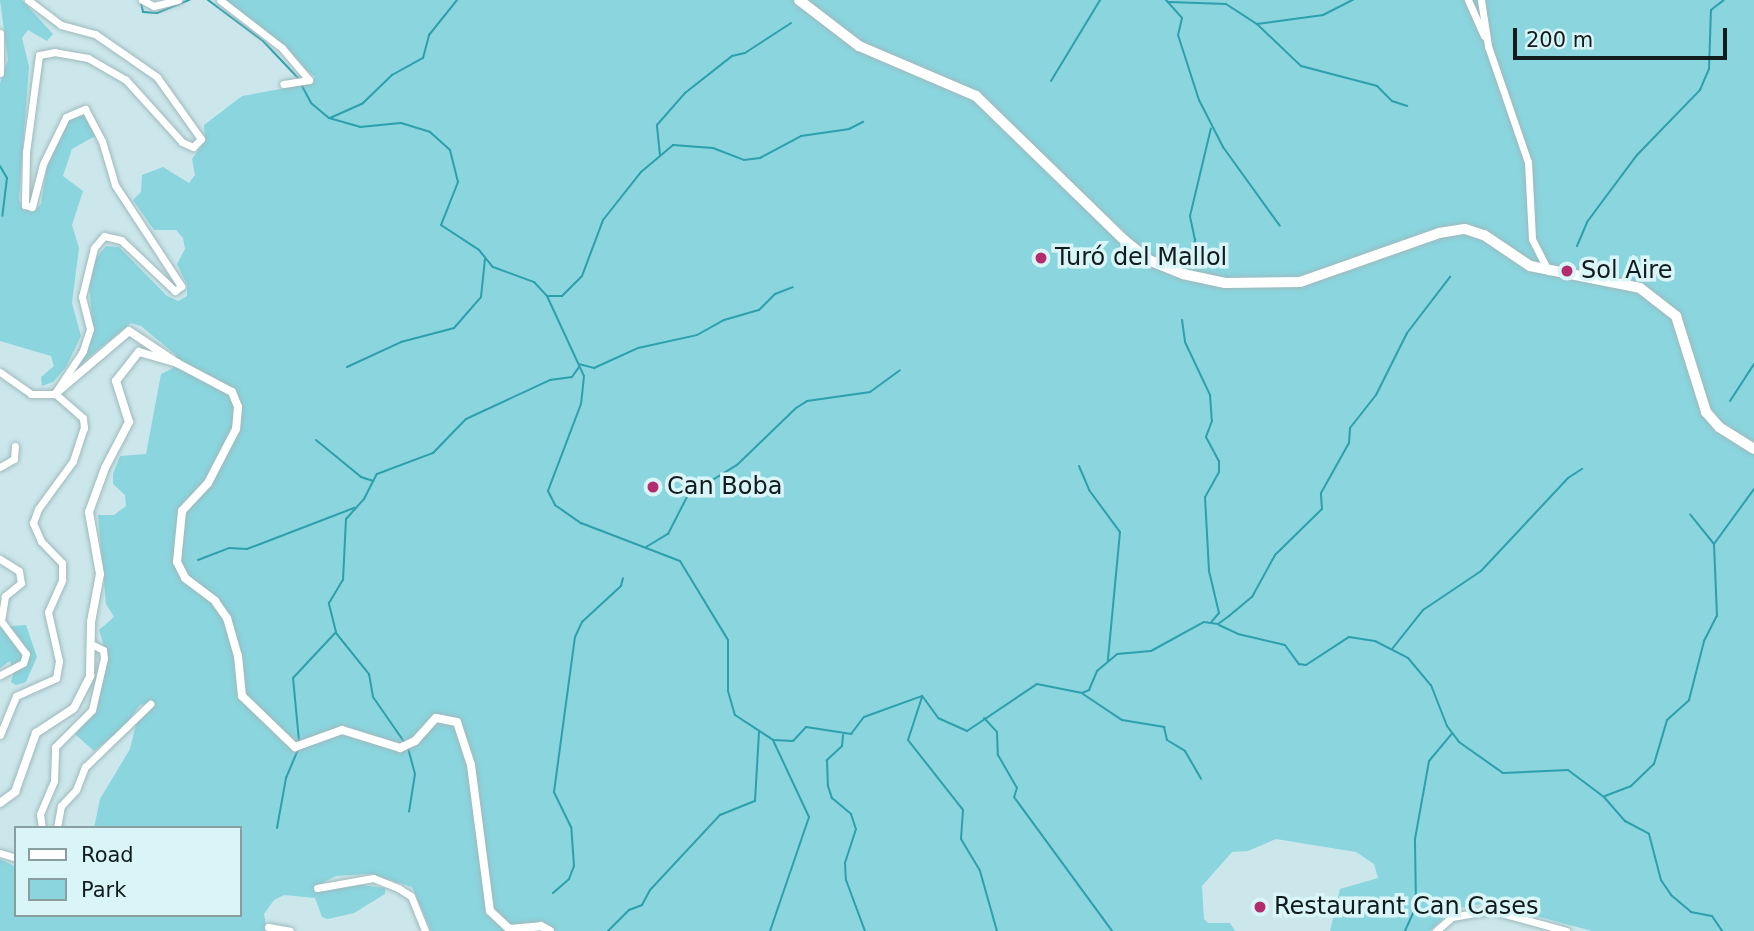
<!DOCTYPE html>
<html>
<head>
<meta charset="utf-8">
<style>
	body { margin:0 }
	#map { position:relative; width:1754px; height:931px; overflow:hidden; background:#cce7eb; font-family:"DejaVu Sans",sans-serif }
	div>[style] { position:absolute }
	.green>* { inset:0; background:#8ad5de }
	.stream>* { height:2px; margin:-1px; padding:0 1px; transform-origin:1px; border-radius:1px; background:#2ca0ac }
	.roads { filter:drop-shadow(0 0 2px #9eb9bc) drop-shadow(0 0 2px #9eb9bc) }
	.minor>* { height:7px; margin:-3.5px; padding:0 3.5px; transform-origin:3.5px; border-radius:3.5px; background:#fff }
	.tertiary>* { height:8px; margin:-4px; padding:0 4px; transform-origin:4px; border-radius:4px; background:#fff }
	.secondary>* { height:10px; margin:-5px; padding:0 5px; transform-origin:5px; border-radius:5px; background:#fff }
	.dots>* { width:19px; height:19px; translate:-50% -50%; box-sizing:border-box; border:4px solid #d9f5f8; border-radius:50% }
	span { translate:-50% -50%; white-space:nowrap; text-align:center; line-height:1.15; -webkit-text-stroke:7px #d9f5f8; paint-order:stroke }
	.poi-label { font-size:24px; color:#121c1d }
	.left { translate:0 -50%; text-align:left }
	.legend { position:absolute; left:14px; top:826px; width:228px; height:91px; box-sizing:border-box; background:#d9f5f8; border:2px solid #899ea0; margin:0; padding:9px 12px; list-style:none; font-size:21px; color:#121c1d }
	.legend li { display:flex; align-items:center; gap:14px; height:35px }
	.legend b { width:35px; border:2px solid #899ea0 }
	.scale { position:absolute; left:1513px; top:28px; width:214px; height:32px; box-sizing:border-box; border:4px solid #121c1d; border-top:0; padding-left:9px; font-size:21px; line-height:24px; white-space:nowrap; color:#121c1d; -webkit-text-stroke:5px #d9f5f8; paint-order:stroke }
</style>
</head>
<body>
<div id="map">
	<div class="green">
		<i style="clip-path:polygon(0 0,22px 0,53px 34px,47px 41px,28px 30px,22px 38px,29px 66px,19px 200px,23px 210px,33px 212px,41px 204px,48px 159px,69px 119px,86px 115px,97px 135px,72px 149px,63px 176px,83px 191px,72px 225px,79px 248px,72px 303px,81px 336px,66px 367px,53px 382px,42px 386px,41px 377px,54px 366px,51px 356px,0 341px,0 83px,8px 60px)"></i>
		<i style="clip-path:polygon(223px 0,1754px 0,1754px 931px,1592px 931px,1488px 903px,1453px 909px,1430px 931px,1330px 931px,1340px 889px,1378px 878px,1374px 864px,1356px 852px,1276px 839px,1248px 851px,1232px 852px,1202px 886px,1204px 919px,1208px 923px,1230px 923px,1235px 931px,431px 931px,412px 887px,370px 874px,336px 876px,316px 886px,317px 891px,355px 884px,385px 888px,385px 894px,354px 913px,328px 919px,322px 917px,315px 898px,284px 895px,274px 900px,264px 914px,267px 931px,0 931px,0 859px,16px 867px,16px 915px,240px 915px,240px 828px,94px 828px,100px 799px,130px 749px,136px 724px,155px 706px,154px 701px,140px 705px,124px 727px,94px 751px,75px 734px,95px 712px,107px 656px,99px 630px,114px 617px,106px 604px,98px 515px,114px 515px,126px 506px,125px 495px,113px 484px,113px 474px,120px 456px,146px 454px,161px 374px,173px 368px,176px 355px,141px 326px,131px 323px,78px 366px,93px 330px,89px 285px,96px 258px,106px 246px,119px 247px,167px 296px,178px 301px,187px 296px,187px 285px,177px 264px,185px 249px,183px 238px,176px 230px,154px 230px,133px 200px,141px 192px,142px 175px,163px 167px,189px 183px,195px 175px,192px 159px,205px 141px,204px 125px,242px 96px,308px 84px,315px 77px)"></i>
		<i style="clip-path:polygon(26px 625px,37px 657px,26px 682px,16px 685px,11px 682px,14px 671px,10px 661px,0 668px,0 627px)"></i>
	</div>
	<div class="stream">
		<i style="left:208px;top:0;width:69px;rotate:36.7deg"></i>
		<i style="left:263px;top:41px;width:52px;rotate:46.5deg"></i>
		<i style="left:1166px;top:0;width:24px;rotate:48deg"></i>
		<i style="left:1182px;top:18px;width:17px;rotate:103deg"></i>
		<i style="left:1178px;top:35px;width:68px;rotate:72.1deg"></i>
		<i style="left:1199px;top:100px;width:53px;rotate:62.9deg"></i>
		<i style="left:1223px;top:147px;width:97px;rotate:54.2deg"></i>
		<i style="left:1169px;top:2px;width:57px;rotate:2deg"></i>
		<i style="left:1226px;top:4px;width:37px;rotate:33deg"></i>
		<i style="left:1257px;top:24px;width:67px;rotate:-7.8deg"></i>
		<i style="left:1323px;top:15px;width:34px;rotate:-27deg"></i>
		<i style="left:141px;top:3px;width:9px;rotate:77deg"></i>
		<i style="left:143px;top:12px;width:14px;rotate:4deg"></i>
		<i style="left:157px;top:13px;width:35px;rotate:-22deg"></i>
		<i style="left:1257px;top:24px;width:61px;rotate:43.7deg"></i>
		<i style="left:1301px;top:66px;width:79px;rotate:14.7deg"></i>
		<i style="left:1377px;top:86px;width:21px;rotate:45deg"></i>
		<i style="left:1392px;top:101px;width:16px;rotate:18deg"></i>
		<i style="left:1051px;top:81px;width:95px;rotate:-58.8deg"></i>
		<i style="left:301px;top:84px;width:21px;rotate:62deg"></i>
		<i style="left:311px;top:103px;width:23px;rotate:40deg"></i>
		<i style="left:329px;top:118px;width:32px;rotate:16deg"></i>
		<i style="left:360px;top:127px;width:41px;rotate:-5.6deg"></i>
		<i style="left:401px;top:123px;width:30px;rotate:17deg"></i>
		<i style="left:430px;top:132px;width:27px;rotate:42deg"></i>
		<i style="left:450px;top:150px;width:33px;rotate:76deg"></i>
		<i style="left:458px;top:182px;width:46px;rotate:111.6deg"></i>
		<i style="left:441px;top:225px;width:45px;rotate:33.3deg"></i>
		<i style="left:479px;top:250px;width:22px;rotate:51deg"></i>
		<i style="left:493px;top:267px;width:44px;rotate:20.1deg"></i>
		<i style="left:534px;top:282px;width:19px;rotate:47deg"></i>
		<i style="left:547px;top:296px;width:88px;rotate:65.2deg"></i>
		<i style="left:584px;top:376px;width:28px;rotate:96deg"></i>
		<i style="left:581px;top:404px;width:93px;rotate:110.8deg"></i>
		<i style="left:548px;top:491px;width:16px;rotate:63deg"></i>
		<i style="left:555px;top:505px;width:32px;rotate:35deg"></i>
		<i style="left:581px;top:523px;width:106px;rotate:21deg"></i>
		<i style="left:680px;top:561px;width:92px;rotate:58.7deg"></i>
		<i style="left:728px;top:640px;width:51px;rotate:90deg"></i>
		<i style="left:728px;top:691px;width:25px;rotate:74deg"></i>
		<i style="left:735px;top:715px;width:45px;rotate:33.3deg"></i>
		<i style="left:773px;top:740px;width:20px;rotate:3deg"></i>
		<i style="left:793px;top:741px;width:19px;rotate:-47deg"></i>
		<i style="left:806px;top:727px;width:46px;rotate:8.8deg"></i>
		<i style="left:851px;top:734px;width:21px;rotate:-53deg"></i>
		<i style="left:864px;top:717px;width:62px;rotate:-19.9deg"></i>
		<i style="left:330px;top:118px;width:35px;rotate:-24deg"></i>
		<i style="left:362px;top:104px;width:42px;rotate:-44deg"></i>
		<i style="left:392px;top:75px;width:35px;rotate:-29deg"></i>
		<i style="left:423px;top:58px;width:24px;rotate:-75deg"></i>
		<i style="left:429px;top:35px;width:45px;rotate:-51.3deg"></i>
		<i style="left:660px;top:155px;width:30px;rotate:-96deg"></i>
		<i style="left:657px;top:125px;width:43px;rotate:-48.8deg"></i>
		<i style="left:685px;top:93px;width:60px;rotate:-38.2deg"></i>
		<i style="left:732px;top:56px;width:13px;rotate:-13deg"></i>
		<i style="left:745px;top:53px;width:55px;rotate:-33.1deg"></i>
		<i style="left:0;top:166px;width:14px;rotate:60deg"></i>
		<i style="left:7px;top:178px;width:38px;rotate:97deg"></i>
		<i style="left:1577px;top:246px;width:26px;rotate:-67deg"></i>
		<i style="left:1587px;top:222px;width:84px;rotate:-53.3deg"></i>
		<i style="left:1637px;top:155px;width:91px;rotate:-45.9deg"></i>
		<i style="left:1700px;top:90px;width:23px;rotate:-67deg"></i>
		<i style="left:1709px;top:69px;width:59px;rotate:-88.1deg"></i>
		<i style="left:1711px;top:10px;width:16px;rotate:-38deg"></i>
		<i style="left:1189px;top:263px;width:24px;rotate:-75deg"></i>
		<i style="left:1195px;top:240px;width:25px;rotate:-102deg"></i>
		<i style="left:1190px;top:216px;width:90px;rotate:-76.6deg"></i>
		<i style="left:548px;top:296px;width:14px"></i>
		<i style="left:562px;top:296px;width:28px;rotate:-45deg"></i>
		<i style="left:582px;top:276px;width:60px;rotate:-69.4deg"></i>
		<i style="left:603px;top:220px;width:61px;rotate:-51.6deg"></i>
		<i style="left:641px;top:172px;width:42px;rotate:-40.2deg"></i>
		<i style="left:673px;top:145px;width:40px;rotate:4.3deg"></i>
		<i style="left:713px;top:148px;width:33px;rotate:21deg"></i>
		<i style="left:744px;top:160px;width:16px;rotate:-7deg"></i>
		<i style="left:760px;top:158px;width:47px;rotate:-28.2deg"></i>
		<i style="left:801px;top:136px;width:49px;rotate:-8.3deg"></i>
		<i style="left:849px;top:129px;width:16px;rotate:-27deg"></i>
		<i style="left:1182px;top:320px;width:22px;rotate:82deg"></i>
		<i style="left:1185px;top:342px;width:59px;rotate:64.7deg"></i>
		<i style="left:1210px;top:395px;width:26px;rotate:86deg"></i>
		<i style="left:1212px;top:421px;width:17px;rotate:111deg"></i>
		<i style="left:1206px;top:437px;width:27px;rotate:62deg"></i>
		<i style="left:1219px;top:461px;width:11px;rotate:90deg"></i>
		<i style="left:1219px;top:472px;width:29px;rotate:119deg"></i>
		<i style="left:1205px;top:497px;width:74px;rotate:86.9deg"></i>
		<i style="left:1209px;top:571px;width:43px;rotate:76.6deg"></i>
		<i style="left:1219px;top:613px;width:11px;rotate:131deg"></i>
		<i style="left:579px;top:364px;width:16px;rotate:15deg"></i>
		<i style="left:594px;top:368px;width:48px;rotate:-24.4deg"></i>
		<i style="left:638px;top:348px;width:60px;rotate:-12.4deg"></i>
		<i style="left:697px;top:335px;width:31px;rotate:-29deg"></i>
		<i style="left:724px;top:320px;width:36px;rotate:-16deg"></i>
		<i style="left:759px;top:310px;width:23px;rotate:-45deg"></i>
		<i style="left:775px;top:294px;width:19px;rotate:-21deg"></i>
		<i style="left:347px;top:367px;width:60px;rotate:-24.8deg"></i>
		<i style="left:401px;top:342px;width:55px;rotate:-14.8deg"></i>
		<i style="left:454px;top:328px;width:41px;rotate:-48.9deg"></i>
		<i style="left:481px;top:297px;width:38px;rotate:-84deg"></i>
		<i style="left:1730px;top:401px;width:44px;rotate:-57deg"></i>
		<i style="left:316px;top:440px;width:58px;rotate:39.4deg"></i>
		<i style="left:361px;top:477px;width:13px;rotate:18deg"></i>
		<i style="left:1079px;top:466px;width:26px;rotate:67deg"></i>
		<i style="left:1089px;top:490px;width:52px;rotate:53.6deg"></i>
		<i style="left:1120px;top:532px;width:129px;rotate:95.4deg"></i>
		<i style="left:1714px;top:544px;width:68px;rotate:-54deg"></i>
		<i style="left:646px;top:547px;width:26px;rotate:-31deg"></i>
		<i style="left:668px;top:534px;width:44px;rotate:-62.9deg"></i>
		<i style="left:688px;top:495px;width:57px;rotate:-31.5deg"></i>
		<i style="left:737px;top:465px;width:82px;rotate:-44deg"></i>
		<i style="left:796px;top:408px;width:13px;rotate:-32deg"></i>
		<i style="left:807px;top:401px;width:64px;rotate:-8.1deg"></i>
		<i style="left:870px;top:392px;width:37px;rotate:-36deg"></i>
		<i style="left:198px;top:560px;width:33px;rotate:-21deg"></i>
		<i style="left:229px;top:548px;width:18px;rotate:3deg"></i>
		<i style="left:247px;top:549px;width:115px;rotate:-21deg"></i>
		<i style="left:1219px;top:625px;width:21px;rotate:25deg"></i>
		<i style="left:1238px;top:634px;width:48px;rotate:13.2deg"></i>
		<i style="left:1285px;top:645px;width:24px;rotate:54deg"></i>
		<i style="left:1299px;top:664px;width:7px;rotate:8deg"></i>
		<i style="left:1306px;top:665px;width:51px;rotate:-33.1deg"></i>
		<i style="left:1349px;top:637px;width:26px;rotate:9deg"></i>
		<i style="left:1375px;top:641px;width:37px;rotate:27deg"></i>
		<i style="left:1408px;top:658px;width:35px;rotate:50deg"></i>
		<i style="left:1431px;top:685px;width:44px;rotate:68.7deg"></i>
		<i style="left:1447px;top:726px;width:20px;rotate:53deg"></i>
		<i style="left:1459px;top:742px;width:54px;rotate:35.2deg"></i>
		<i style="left:1503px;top:773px;width:65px;rotate:-2.6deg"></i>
		<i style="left:1568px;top:770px;width:45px;rotate:36.9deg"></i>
		<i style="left:1604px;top:797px;width:32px;rotate:49deg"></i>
		<i style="left:1625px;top:821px;width:27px;rotate:28deg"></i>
		<i style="left:1649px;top:834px;width:48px;rotate:75.4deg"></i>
		<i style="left:1661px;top:880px;width:18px;rotate:56deg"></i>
		<i style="left:1671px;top:895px;width:26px;rotate:40deg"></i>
		<i style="left:1691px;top:912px;width:21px;rotate:11deg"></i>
		<i style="left:1712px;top:916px;width:18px;rotate:56deg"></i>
		<i style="left:336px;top:633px;width:53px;rotate:51.2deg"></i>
		<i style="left:369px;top:674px;width:23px;rotate:80deg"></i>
		<i style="left:373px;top:697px;width:56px;rotate:55.2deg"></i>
		<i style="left:1392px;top:649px;width:50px;rotate:-51.5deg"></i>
		<i style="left:1423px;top:610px;width:70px;rotate:-33.9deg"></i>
		<i style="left:1481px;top:571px;width:127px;rotate:-46.9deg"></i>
		<i style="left:1568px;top:478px;width:17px;rotate:-33deg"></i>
		<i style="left:1083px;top:694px;width:47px;rotate:33.7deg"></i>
		<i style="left:1122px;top:720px;width:43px;rotate:9.5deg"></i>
		<i style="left:1164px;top:727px;width:13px;rotate:77deg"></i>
		<i style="left:1167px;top:740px;width:21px;rotate:31deg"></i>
		<i style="left:1185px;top:751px;width:32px;rotate:60deg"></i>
		<i style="left:922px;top:697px;width:45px;rotate:108deg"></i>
		<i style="left:908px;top:740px;width:89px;rotate:51.8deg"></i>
		<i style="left:963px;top:810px;width:29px;rotate:94deg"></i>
		<i style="left:961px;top:839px;width:37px;rotate:59deg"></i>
		<i style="left:980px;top:871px;width:62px;rotate:74.2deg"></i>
		<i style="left:923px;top:697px;width:26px;rotate:54deg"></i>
		<i style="left:938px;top:718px;width:32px;rotate:24deg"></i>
		<i style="left:967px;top:731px;width:84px;rotate:-33.9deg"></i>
		<i style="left:1037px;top:684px;width:46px;rotate:11.3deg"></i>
		<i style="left:1082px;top:693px;width:8px;rotate:-23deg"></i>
		<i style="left:1089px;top:690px;width:21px;rotate:-67deg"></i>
		<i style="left:1097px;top:671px;width:26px;rotate:-40deg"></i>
		<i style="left:1117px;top:654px;width:34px;rotate:-5deg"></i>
		<i style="left:1151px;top:651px;width:60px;rotate:-28.7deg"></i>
		<i style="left:1204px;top:622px;width:14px;rotate:8deg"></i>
		<i style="left:1218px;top:624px;width:14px;rotate:-36deg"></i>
		<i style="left:1229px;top:616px;width:30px;rotate:-40deg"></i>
		<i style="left:1252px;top:597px;width:48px;rotate:-61.3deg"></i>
		<i style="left:1275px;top:555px;width:66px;rotate:-44.4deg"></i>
		<i style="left:1322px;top:509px;width:16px;rotate:-94deg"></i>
		<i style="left:1321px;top:493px;width:57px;rotate:-60.8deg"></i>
		<i style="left:1349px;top:443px;width:15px;rotate:-86deg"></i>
		<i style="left:1350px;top:428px;width:42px;rotate:-51.8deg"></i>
		<i style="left:1376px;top:395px;width:69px;rotate:-63.4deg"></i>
		<i style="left:1407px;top:333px;width:71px;rotate:-52.5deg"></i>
		<i style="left:984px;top:718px;width:19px;rotate:47deg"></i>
		<i style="left:997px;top:732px;width:23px;rotate:88deg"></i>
		<i style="left:998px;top:755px;width:38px;rotate:60deg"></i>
		<i style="left:1017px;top:788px;width:9px;rotate:108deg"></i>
		<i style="left:1014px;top:797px;width:166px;rotate:53.8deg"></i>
		<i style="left:843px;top:735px;width:11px;rotate:95deg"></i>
		<i style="left:842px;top:746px;width:21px;rotate:137deg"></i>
		<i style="left:827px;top:760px;width:26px;rotate:88deg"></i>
		<i style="left:828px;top:786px;width:13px;rotate:72deg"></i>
		<i style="left:832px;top:798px;width:25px;rotate:40deg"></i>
		<i style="left:851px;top:814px;width:16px;rotate:72deg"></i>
		<i style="left:856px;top:829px;width:36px;rotate:108deg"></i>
		<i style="left:845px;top:863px;width:17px;rotate:87deg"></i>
		<i style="left:846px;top:880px;width:54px;rotate:69.6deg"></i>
		<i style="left:299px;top:741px;width:63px;rotate:-95.4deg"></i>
		<i style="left:293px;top:678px;width:63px;rotate:-46.9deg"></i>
		<i style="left:336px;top:632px;width:30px;rotate:-104deg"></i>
		<i style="left:329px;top:603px;width:27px;rotate:-59deg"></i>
		<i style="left:343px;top:580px;width:61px;rotate:-87.2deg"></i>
		<i style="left:346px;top:519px;width:27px;rotate:-48deg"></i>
		<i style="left:364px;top:499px;width:28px;rotate:-63deg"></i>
		<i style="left:377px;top:474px;width:60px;rotate:-20.6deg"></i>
		<i style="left:433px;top:453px;width:47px;rotate:-45.9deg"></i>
		<i style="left:466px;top:419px;width:93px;rotate:-24.9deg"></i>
		<i style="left:550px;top:380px;width:22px;rotate:-8deg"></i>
		<i style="left:572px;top:377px;width:12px;rotate:-55deg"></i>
		<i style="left:408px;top:748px;width:27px;rotate:75deg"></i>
		<i style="left:415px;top:774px;width:38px;rotate:99deg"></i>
		<i style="left:1605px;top:796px;width:28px;rotate:-21deg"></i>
		<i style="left:1631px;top:786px;width:32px;rotate:-44deg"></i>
		<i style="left:1654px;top:764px;width:46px;rotate:-73.5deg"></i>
		<i style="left:1667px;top:720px;width:30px;rotate:-42deg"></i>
		<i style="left:1689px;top:700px;width:61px;rotate:-75.7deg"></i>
		<i style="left:1704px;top:641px;width:28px;rotate:-63deg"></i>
		<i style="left:1717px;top:616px;width:72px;rotate:-92.4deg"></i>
		<i style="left:1714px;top:544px;width:38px;rotate:-129deg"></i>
		<i style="left:277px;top:828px;width:51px;rotate:-79.8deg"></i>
		<i style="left:286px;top:778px;width:30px;rotate:-67deg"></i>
		<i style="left:553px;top:893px;width:21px;rotate:-41deg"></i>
		<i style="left:569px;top:879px;width:14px;rotate:-69deg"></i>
		<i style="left:574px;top:866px;width:39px;rotate:-94deg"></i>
		<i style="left:571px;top:827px;width:39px;rotate:-116deg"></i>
		<i style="left:554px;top:792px;width:156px;rotate:-82.3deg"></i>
		<i style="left:575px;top:637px;width:17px;rotate:-65deg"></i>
		<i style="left:582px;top:622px;width:53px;rotate:-42.7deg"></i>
		<i style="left:621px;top:586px;width:8px;rotate:-76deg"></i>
		<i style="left:608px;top:931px;width:30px;rotate:-45deg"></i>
		<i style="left:629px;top:910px;width:14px;rotate:-21deg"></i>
		<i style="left:642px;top:905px;width:17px;rotate:-62deg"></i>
		<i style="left:650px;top:890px;width:103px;rotate:-47deg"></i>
		<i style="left:720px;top:815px;width:38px;rotate:-22deg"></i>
		<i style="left:755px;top:801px;width:69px;rotate:-86.7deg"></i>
		<i style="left:770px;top:931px;width:120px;rotate:-71.1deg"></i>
		<i style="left:809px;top:817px;width:85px;rotate:-115.1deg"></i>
		<i style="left:1405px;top:931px;width:27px;rotate:-66deg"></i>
		<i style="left:1416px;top:906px;width:67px;rotate:-90.9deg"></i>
		<i style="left:1415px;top:839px;width:79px;rotate:-79.8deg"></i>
		<i style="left:1429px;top:761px;width:35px;rotate:-50deg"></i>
	</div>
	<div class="roads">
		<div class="minor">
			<i style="left:28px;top:0;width:41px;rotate:37.1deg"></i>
			<i style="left:61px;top:25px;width:35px;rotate:15deg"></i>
			<i style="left:95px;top:34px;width:75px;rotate:34.7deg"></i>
			<i style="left:157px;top:77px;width:76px;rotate:54.6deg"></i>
			<i style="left:201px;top:139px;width:11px;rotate:135deg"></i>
			<i style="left:193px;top:147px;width:12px;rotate:-156deg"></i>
			<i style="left:182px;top:142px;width:84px;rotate:-132.1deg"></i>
			<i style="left:126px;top:80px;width:44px;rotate:-149.9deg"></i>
			<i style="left:88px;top:58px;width:34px;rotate:-170deg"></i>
			<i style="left:55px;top:52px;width:16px;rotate:169deg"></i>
			<i style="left:39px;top:55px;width:98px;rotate:97.6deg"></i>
			<i style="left:26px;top:152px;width:53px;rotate:91.1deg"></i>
			<i style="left:25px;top:205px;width:7px;rotate:16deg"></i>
			<i style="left:32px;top:207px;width:44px;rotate:-75.7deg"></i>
			<i style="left:43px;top:164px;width:52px;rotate:-63.9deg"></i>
			<i style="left:66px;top:117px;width:21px;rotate:-23deg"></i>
			<i style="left:85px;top:109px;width:36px;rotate:62deg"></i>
			<i style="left:102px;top:141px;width:46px;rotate:73.5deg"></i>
			<i style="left:115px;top:185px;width:121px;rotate:56.8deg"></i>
			<i style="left:181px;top:286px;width:8px;rotate:140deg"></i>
			<i style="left:175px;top:291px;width:74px;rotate:-136.6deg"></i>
			<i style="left:121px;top:240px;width:17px;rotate:-167deg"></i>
			<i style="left:104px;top:236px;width:16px;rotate:130deg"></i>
			<i style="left:94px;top:248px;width:50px;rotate:103.8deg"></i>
			<i style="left:82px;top:297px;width:33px;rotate:76deg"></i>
			<i style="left:90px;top:329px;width:23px;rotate:108deg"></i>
			<i style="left:83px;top:351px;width:47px;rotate:123.7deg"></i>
			<i style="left:142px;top:0;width:13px;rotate:27deg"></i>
			<i style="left:154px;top:6px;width:25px;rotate:-14deg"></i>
			<i style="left:220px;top:0;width:78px;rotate:37.7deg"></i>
			<i style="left:282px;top:48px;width:42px;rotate:49.8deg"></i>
			<i style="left:309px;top:80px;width:26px;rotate:171deg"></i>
			<i style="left:1468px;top:0;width:39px;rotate:66deg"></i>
			<i style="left:1481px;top:0;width:47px;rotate:81.3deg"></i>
			<i style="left:1488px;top:46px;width:123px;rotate:71deg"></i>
			<i style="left:1528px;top:162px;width:77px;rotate:87deg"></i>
			<i style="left:1532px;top:239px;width:36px;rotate:63deg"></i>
			<i style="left:0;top:33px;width:40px;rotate:90deg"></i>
			<i style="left:0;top:372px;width:38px;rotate:35deg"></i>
			<i style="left:31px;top:394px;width:24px"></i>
			<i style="left:0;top:467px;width:16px;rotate:-30deg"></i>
			<i style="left:14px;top:459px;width:13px;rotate:-86deg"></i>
			<i style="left:0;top:559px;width:22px;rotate:32deg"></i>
			<i style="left:19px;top:571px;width:12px;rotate:81deg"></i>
			<i style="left:21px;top:583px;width:21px;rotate:141deg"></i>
			<i style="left:5px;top:596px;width:25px;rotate:99deg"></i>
			<i style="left:1px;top:621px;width:41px;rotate:52.9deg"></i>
			<i style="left:26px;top:654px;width:9px;rotate:108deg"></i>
			<i style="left:23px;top:663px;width:26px;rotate:152deg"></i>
			<i style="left:0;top:735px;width:42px;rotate:-67.7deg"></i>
			<i style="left:16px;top:696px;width:44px;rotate:-24.2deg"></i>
			<i style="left:56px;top:678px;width:17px;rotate:-80deg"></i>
			<i style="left:59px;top:661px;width:50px;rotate:-102.7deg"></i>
			<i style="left:48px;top:612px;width:35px;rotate:-66deg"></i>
			<i style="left:62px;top:580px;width:17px;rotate:-90deg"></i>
			<i style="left:62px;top:563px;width:30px;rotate:-134deg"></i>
			<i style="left:41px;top:541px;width:20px;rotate:-114deg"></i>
			<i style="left:33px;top:523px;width:15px;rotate:-70deg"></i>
			<i style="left:38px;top:509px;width:59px;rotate:-53.9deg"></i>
			<i style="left:73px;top:461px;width:35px;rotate:-72deg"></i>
			<i style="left:84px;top:428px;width:10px;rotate:-96deg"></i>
			<i style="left:83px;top:418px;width:37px;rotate:-139deg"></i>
			<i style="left:42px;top:828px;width:14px;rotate:-98deg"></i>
			<i style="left:40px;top:814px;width:36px;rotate:-67deg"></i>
			<i style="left:54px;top:781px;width:34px;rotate:-88deg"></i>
			<i style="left:55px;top:747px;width:52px;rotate:-45deg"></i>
			<i style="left:92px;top:710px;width:53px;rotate:-77deg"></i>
			<i style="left:104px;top:658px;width:8px;rotate:-97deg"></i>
			<i style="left:103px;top:650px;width:11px;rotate:-153deg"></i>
			<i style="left:57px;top:828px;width:22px;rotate:-80deg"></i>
			<i style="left:61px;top:806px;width:22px;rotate:-47deg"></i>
			<i style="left:76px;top:790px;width:25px;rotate:-69deg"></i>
			<i style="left:85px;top:767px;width:91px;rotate:-44.1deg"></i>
			<i style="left:0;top:853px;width:17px;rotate:17deg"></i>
			<i style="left:317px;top:888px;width:57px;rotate:-10.1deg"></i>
			<i style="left:373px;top:878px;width:27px;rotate:22deg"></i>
			<i style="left:398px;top:888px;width:15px;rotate:32deg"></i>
			<i style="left:411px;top:896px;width:38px;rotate:68deg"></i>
			<i style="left:268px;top:927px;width:22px;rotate:10deg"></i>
			<i style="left:1436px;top:931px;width:21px;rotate:-41deg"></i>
			<i style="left:1452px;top:917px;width:39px;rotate:-10deg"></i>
			<i style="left:1490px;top:910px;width:79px;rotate:15.4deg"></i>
		</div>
		<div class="tertiary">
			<i style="left:55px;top:394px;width:97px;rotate:-40.4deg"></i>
			<i style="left:129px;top:331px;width:58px;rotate:33.7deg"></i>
			<i style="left:177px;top:363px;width:62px;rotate:27.8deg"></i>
			<i style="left:232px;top:392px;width:16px;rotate:68deg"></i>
			<i style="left:238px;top:407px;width:22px;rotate:95deg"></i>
			<i style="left:236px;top:429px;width:61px;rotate:117.4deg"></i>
			<i style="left:208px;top:483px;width:38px;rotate:133deg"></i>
			<i style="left:182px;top:511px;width:51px;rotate:95.6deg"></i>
			<i style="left:177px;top:562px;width:18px;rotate:63deg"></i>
			<i style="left:185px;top:578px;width:38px;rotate:37deg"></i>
			<i style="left:215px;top:601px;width:21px;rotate:55deg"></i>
			<i style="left:227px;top:618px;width:40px;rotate:74deg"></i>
			<i style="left:238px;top:656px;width:40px;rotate:84.3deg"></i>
			<i style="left:242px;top:696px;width:74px;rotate:43.9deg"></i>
			<i style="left:295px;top:747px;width:50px;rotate:-19.9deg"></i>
			<i style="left:342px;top:730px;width:61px;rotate:17.2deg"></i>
			<i style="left:400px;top:748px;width:17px;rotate:-25deg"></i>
			<i style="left:415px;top:741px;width:31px;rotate:-48deg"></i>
			<i style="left:436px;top:718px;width:21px;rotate:11deg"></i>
			<i style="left:457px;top:722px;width:45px;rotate:72deg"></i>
			<i style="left:471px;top:765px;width:147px;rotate:82.6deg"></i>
			<i style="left:490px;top:911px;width:26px;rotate:43deg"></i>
			<i style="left:509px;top:929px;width:32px;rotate:-5deg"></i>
			<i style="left:541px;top:926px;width:10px;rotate:29deg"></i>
			<i style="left:0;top:803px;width:19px;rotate:-36deg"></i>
			<i style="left:15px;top:792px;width:63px;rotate:-70.4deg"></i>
			<i style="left:36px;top:733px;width:45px;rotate:-33.3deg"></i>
			<i style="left:74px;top:708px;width:36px;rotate:-63deg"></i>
			<i style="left:90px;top:676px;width:54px;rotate:-88.9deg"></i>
			<i style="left:91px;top:622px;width:49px;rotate:-79.4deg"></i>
			<i style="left:100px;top:574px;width:63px;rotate:-100.1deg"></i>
			<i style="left:89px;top:512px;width:47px;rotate:-70deg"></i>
			<i style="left:105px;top:468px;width:52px;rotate:-62.4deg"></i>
			<i style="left:129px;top:422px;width:43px;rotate:-107.6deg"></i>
			<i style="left:116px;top:381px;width:37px;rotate:-52deg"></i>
			<i style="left:139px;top:352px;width:40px;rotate:16deg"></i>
		</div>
		<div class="secondary">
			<i style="left:799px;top:0;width:76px;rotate:37.5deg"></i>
			<i style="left:859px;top:46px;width:127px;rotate:23.1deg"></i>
			<i style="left:976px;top:96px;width:208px;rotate:44.2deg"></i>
			<i style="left:1125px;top:241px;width:33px;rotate:38deg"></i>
			<i style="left:1151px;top:261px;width:35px;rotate:22deg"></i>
			<i style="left:1183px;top:274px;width:43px;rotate:12.1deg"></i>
			<i style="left:1225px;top:283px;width:75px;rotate:-0.8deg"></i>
			<i style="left:1300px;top:282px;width:147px;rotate:-19.4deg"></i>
			<i style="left:1439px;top:233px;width:26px;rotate:-9deg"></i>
			<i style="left:1465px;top:229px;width:20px;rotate:18deg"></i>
			<i style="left:1484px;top:235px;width:55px;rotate:34deg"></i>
			<i style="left:1530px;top:266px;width:112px;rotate:11.3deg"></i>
			<i style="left:1640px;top:288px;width:46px;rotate:37.9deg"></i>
			<i style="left:1676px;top:316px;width:101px;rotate:72.6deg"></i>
			<i style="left:1706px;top:412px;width:20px;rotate:49deg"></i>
			<i style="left:1719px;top:427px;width:41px;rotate:32.2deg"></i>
		</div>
	</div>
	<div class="dots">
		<i style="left:1041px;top:258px;background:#b32c6e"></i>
		<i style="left:1567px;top:271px;background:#b32c6e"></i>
		<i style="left:653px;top:487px;background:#b32c6e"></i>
		<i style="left:1260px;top:907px;background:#b32c6e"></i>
	</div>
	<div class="poi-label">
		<span class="left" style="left:1055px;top:258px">Turó del Mallol</span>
		<span class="left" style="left:1581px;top:271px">Sol Aire</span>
		<span class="left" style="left:667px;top:487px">Can Boba</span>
		<span class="left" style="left:1274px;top:907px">Restaurant Can Cases</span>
	</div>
	<ul class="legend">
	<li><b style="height:9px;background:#fff"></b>Road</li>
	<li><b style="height:19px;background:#8ad5de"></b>Park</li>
	</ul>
	<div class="scale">200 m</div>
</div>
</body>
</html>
